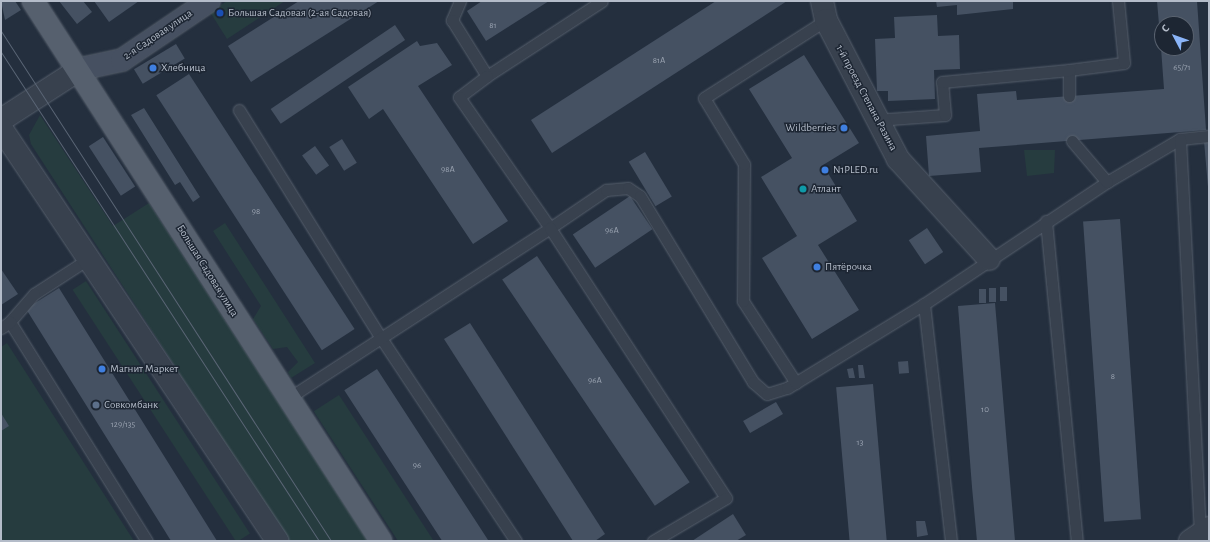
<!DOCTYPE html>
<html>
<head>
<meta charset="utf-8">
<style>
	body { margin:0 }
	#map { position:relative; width:1210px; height:542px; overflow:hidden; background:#242f3e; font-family:"Alegreya Sans",sans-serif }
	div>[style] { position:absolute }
	.green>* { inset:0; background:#263c3f; transform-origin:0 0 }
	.building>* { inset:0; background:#455162; transform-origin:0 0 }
	.roads { filter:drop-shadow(0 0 1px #565f6c) drop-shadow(0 0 1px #565f6c) }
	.lane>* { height:11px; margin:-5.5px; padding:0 5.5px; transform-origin:5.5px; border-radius:5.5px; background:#38414e }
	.street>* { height:22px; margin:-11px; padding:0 11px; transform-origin:11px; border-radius:11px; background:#38414e }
	.secondary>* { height:22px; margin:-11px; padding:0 11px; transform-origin:11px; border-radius:11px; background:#465061 }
	.primary>* { height:22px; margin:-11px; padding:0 11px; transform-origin:11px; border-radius:11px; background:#56606e }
	.tram>* { height:1px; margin:-0.5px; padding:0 0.5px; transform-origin:0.5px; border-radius:0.5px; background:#5a6575 }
	.dots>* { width:11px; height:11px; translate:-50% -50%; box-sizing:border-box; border:2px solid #1d2633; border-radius:50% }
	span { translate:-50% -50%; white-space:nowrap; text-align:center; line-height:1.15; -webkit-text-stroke:3px #1d2633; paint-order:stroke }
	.number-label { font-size:9px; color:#98a1af }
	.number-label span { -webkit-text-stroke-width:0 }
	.poi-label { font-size:11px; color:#b4bcc9 }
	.left { translate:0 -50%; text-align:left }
	.right { translate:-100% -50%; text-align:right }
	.street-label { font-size:11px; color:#b4bcc9 }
	.frame { position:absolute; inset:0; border:2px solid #b4bcc9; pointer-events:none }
	.north { position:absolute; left:1154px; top:16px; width:40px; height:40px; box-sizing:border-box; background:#1d2633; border:1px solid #59626f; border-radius:50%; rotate:311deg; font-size:11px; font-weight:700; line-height:16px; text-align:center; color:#b4bcc9 }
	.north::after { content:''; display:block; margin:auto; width:14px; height:18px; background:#8ab4f8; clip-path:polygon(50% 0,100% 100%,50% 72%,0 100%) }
</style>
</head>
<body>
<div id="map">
	<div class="green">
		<i style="clip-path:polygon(227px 1px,285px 1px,227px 39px,210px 12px)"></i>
		<i style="clip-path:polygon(40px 115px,113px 226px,149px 203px,368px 541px,288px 541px,31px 144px,29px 135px)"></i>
		<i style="clip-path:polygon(1024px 150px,1055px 150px,1054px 173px,1027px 176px)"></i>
		<i style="clip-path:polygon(225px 223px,315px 363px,291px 378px,288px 372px,298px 362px,287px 347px,273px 349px,253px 319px,261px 306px,213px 231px)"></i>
		<i style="left:86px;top:281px;width:301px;height:16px;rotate:57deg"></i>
		<i style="clip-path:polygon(7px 343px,134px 541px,1px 541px,1px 347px)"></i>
		<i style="left:339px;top:395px;width:174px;height:30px;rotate:57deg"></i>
	</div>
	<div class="building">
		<i style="clip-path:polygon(1px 1px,15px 1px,21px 10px,5px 20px)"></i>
		<i style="clip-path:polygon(59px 1px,83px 1px,92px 12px,77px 24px)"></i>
		<i style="clip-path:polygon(94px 1px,139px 1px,109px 22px)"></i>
		<i style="clip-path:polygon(299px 1px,379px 1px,251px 82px,228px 46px)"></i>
		<i style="clip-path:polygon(482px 1px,549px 1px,486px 41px,467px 11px)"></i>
		<i style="clip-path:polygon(716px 1px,787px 1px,552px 153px,531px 120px)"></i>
		<i style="clip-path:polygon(936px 1px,1013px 1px,1013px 9px,957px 15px,957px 5px,937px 7px)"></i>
		<i style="clip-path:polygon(1157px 1px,1197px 1px,1206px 130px,979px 148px,981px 172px,929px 176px,926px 136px,980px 131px,977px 94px,1016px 91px,1017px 100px,1164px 89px,1161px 48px,1186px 48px,1186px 24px,1162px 24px,1161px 48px)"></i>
		<i style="clip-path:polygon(937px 15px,938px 36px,959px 35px,960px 69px,934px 70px,935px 99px,888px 101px,888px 91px,877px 91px,875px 39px,895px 38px,894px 17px)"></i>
		<i style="left:395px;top:25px;width:18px;height:150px;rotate:56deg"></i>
		<i style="clip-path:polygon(417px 41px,420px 46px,437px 43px,452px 65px,418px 86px,508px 221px,473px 244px,383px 109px,369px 119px,348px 87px)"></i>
		<i style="left:176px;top:44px;width:17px;height:49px;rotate:59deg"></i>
		<i style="clip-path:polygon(804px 55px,859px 143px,823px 165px,857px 221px,818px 245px,859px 310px,812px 339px,762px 258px,797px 236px,761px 177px,792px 158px,749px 89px)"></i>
		<i style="left:189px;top:74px;width:304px;height:39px;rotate:57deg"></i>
		<i style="clip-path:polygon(144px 108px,200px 197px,193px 202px,180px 182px,175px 185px,131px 115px)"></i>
		<i style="left:103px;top:137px;width:59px;height:17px;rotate:57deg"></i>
		<i style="left:342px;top:139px;width:28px;height:15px;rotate:58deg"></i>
		<i style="clip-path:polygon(1204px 141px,1209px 141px,1209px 187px,1208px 187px)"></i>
		<i style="left:315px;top:146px;width:24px;height:16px;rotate:54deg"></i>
		<i style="left:645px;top:152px;width:52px;height:19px;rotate:59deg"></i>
		<i style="left:630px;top:196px;width:40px;height:69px;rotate:56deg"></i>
		<i style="left:1120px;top:219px;width:301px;height:37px;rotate:86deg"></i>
		<i style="left:927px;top:228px;width:29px;height:22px;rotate:56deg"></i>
		<i style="left:537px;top:256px;width:273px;height:42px;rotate:56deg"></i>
		<i style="clip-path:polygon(1px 269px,18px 294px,1px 305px)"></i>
		<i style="left:1000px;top:287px;width:7px;height:14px"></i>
		<i style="left:59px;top:288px;width:300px;height:39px;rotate:58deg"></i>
		<i style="left:989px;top:288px;width:7px;height:14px"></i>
		<i style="left:979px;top:289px;width:7px;height:14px"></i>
		<i style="clip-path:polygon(995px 303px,1015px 541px,977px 541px,972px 487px,958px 306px)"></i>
		<i style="clip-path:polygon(470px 323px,605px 534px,595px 541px,573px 541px,444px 339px)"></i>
		<i style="left:908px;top:361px;width:12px;height:10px;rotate:85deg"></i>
		<i style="clip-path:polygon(858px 365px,863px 365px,865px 378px,859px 378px)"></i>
		<i style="clip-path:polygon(853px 368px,855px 378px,849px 378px,847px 369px)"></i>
		<i style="left:377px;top:369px;width:206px;height:39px;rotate:57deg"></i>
		<i style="left:873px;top:384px;width:158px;height:37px;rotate:85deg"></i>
		<i style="left:776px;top:402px;width:14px;height:38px;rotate:60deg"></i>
		<i style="clip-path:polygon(1px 413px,9px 426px,1px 431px)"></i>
		<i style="clip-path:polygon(733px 514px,746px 535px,736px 541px,692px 541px)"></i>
		<i style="clip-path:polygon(916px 521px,925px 521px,928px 535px,917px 537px)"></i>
	</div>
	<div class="roads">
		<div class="lane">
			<i style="left:460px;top:1px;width:21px;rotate:113deg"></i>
			<i style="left:452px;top:20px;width:66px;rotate:58deg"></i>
			<i style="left:487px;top:76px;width:137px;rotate:-33.1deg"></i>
			<i style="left:487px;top:76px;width:35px;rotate:143deg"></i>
			<i style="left:459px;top:97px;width:160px;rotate:55.2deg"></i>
			<i style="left:550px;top:228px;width:68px;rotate:-34.2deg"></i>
			<i style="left:606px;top:190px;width:22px;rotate:-5deg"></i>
			<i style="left:628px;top:188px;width:14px;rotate:34deg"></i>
			<i style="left:640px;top:196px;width:218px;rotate:58.7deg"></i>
			<i style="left:753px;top:382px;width:18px;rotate:41deg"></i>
			<i style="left:767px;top:394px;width:21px;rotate:-17deg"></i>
			<i style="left:787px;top:388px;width:161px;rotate:-31.5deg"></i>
			<i style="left:924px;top:304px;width:220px;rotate:-33.7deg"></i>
			<i style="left:1107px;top:182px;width:85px;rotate:-30.5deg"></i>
			<i style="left:1180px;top:139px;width:29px;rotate:-6deg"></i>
			<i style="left:1069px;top:96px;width:26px;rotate:-90deg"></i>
			<i style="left:1069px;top:70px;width:55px;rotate:-7.3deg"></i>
			<i style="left:1124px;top:63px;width:62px;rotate:-95.5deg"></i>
			<i style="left:239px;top:110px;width:269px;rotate:58.1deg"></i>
			<i style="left:381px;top:338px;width:244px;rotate:56.4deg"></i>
			<i style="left:876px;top:120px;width:69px;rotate:-4.1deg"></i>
			<i style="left:945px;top:115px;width:33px;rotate:-95deg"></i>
			<i style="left:942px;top:82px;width:128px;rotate:-5.4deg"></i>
			<i style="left:1180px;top:139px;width:396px;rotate:87.1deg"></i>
			<i style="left:1072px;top:141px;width:54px;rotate:49.5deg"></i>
			<i style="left:1046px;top:221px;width:321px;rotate:84.5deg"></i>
			<i style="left:88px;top:259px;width:64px;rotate:147.1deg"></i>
			<i style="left:34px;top:294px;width:37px;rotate:131deg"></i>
			<i style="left:10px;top:322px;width:258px;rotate:58deg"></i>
			<i style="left:924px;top:304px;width:239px;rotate:83.5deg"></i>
			<i style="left:1px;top:328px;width:11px;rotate:-34deg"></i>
			<i style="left:796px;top:383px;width:98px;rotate:-122.9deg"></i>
			<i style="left:743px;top:301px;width:137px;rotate:-89.6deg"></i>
			<i style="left:744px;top:164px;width:77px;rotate:-121.2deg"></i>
			<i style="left:704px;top:98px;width:145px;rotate:-32.6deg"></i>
			<i style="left:287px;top:399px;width:314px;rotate:-33deg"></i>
			<i style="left:550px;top:228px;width:322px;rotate:56.9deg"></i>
			<i style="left:726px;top:498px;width:85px;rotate:149.5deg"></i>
		</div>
		<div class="street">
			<i style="left:822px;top:1px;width:19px;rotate:78deg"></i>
			<i style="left:826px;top:20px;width:157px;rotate:62.6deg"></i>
			<i style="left:898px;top:159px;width:135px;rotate:47.7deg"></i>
			<i style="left:1px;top:120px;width:94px;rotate:-32.8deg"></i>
			<i style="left:1px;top:128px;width:497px;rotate:56.2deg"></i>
			<i style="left:1190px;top:541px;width:23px;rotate:-34deg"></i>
		</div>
		<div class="secondary">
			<i style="left:80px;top:69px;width:43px;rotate:-12.1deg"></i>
			<i style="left:122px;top:60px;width:105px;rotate:-34.1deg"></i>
		</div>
		<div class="primary">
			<i style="left:33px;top:1px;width:642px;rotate:57.2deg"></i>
		</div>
	</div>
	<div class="tram">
		<i style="left:1px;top:31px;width:607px;rotate:57.09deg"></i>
		<i style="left:1px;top:52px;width:583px;rotate:56.96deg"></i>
	</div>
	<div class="dots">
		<i style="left:220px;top:13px;background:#1a4fb4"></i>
		<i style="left:153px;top:68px;background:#3f7fe0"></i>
		<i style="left:844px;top:128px;background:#3f7fe0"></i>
		<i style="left:825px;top:170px;background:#3f7fe0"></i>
		<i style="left:803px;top:189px;background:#0f9aa8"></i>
		<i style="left:817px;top:267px;background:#3f7fe0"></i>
		<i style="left:102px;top:369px;background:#3f7fe0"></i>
		<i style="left:96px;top:405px;background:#5c6f8a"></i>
	</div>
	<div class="number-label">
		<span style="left:493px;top:26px">81</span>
		<span style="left:659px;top:61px">81А</span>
		<span style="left:1182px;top:68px">65/71</span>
		<span style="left:448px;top:170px">98А</span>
		<span style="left:256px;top:212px">98</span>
		<span style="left:612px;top:231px">96А</span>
		<span style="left:1113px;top:377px">8</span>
		<span style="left:595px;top:381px">96А</span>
		<span style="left:985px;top:410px">10</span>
		<span style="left:123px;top:425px">129/135</span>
		<span style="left:860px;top:443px">13</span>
		<span style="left:417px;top:466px">96</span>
	</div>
	<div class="poi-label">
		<span class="left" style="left:228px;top:13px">Большая Садовая (2-ая Садовая)</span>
		<span class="left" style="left:161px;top:68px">Хлебница</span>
		<span class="right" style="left:836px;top:128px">Wildberries</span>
		<span class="left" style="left:833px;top:170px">N1PLED.ru</span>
		<span class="left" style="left:811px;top:189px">Атлант</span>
		<span class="left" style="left:825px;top:267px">Пятёрочка</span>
		<span class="left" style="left:110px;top:369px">Магнит Маркет</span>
		<span class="left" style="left:104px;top:405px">Совкомбанк</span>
	</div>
	<div class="street-label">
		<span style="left:158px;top:35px;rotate:-34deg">2-я Садовая улица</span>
		<span style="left:866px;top:98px;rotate:62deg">1-й проезд Степана Разина</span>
		<span style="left:207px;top:271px;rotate:58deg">Большая Садовая улица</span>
	</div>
	<div class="frame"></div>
	<div class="north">С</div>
</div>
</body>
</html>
